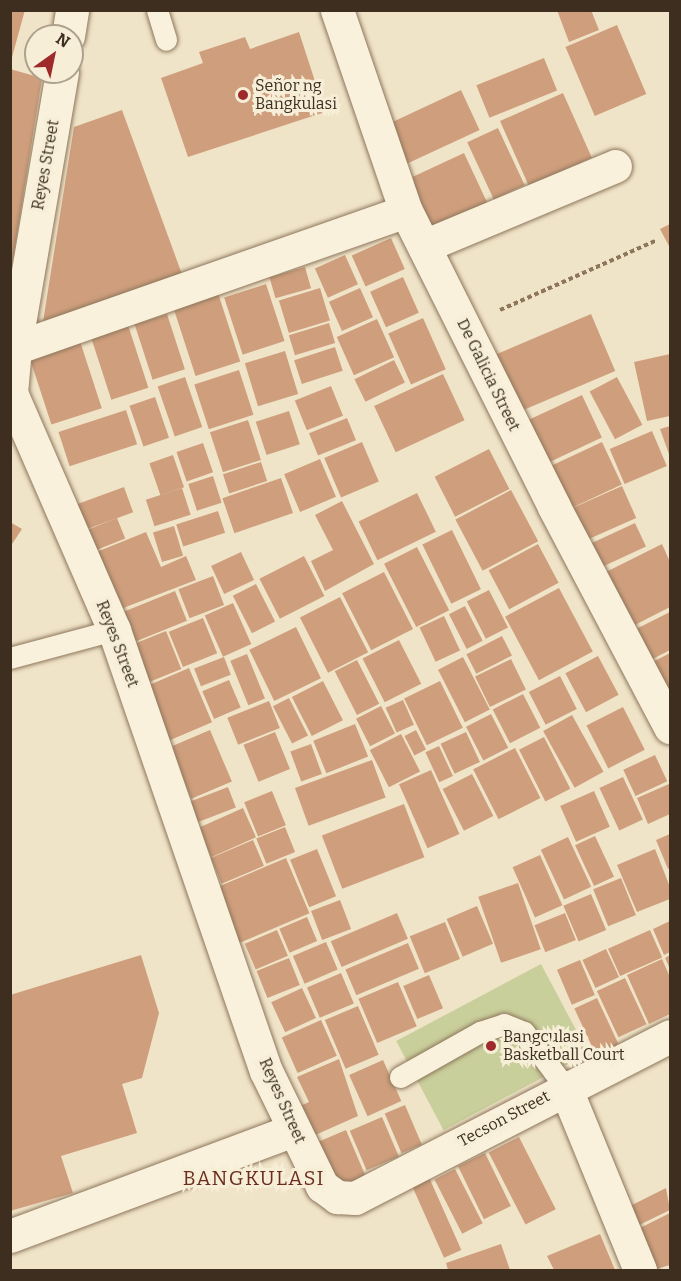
<!DOCTYPE html>
<html>
<head>
<meta charset="utf-8">
<style>
	body { margin:0 }
	#map { position:relative; width:681px; height:1281px; overflow:hidden; background:#f0e4c8; font-family:Bitter,serif }
	div>[style] { position:absolute }
	.green>* { inset:0; background:#c9cf9b; transform-origin:0 0 }
	.building>* { inset:0; background:#cf9f7d; transform-origin:0 0 }
	.path>* { height:4px; margin-top:-2px; transform-origin:0; background:repeating-linear-gradient(90deg,#8d765c 0 4.5px,transparent 0 7.5px) }
	.roads { filter:drop-shadow(0 0 2px #8d765c) drop-shadow(0 0 2px #8d765c) }
	.service>* { height:21px; margin:-10.5px; padding:0 10.5px; transform-origin:10.5px; border-radius:10.5px; background:#faf1dc }
	.minor>* { height:33px; margin:-16.5px; padding:0 16.5px; transform-origin:16.5px; border-radius:16.5px; background:#faf1dc }
	.dots>* { width:16px; height:16px; translate:-50% -50%; box-sizing:border-box; border:3px solid #f7eed8; border-radius:50% }
	span { translate:-50% -50%; white-space:nowrap; text-align:center; line-height:1.15; -webkit-text-stroke:6px #f7eed8; paint-order:stroke }
	.poi-label { font-size:16px; color:#3d2e20 }
	.left { translate:0 -50%; text-align:left }
	.street-label { font-size:16px; color:#3d2e20 }
	.quarter-label { font-size:20px; color:#6b2e1e; letter-spacing:1.5px }
	.frame { position:absolute; inset:0; border:12px solid #3d2e20; pointer-events:none }
	.north { position:absolute; left:24px; top:24px; width:60px; height:60px; box-sizing:border-box; background:#f7eed8; border:2px solid #ada18e; border-radius:50%; rotate:33deg; font-size:16px; font-weight:700; line-height:24px; text-align:center; color:#3d2e20 }
	.north::after { content:''; display:block; margin:auto; width:21px; height:27px; background:#9e2a2b; clip-path:polygon(50% 0,100% 100%,50% 72%,0 100%) }
</style>
</head>
<body>
<div id="map">
	<div class="green">
		<i style="left:541px;top:964px;width:101px;height:164px;rotate:62deg"></i>
	</div>
	<div class="building">
		<i style="clip-path:polygon(10px 10px,25px 10px,11px 61px,10px 61px)"></i>
		<i style="clip-path:polygon(557px 10px,591px 10px,599px 30px,569px 42px)"></i>
		<i style="left:617px;top:25px;width:75px;height:56px;rotate:67deg"></i>
		<i style="clip-path:polygon(299px 32px,325px 112px,188px 157px,161px 78px,203px 63px,199px 52px,245px 37px,250px 49px)"></i>
		<i style="left:544px;top:58px;width:35px;height:73px;rotate:68deg"></i>
		<i style="clip-path:polygon(10px 69px,42px 78px,12px 266px,10px 265px)"></i>
		<i style="left:461px;top:90px;width:44px;height:85px;rotate:65deg"></i>
		<i style="left:563px;top:93px;width:71px;height:69px;rotate:66deg"></i>
		<i style="clip-path:polygon(122px 110px,183px 277px,42px 328px,74px 127px)"></i>
		<i style="left:498px;top:128px;width:63px;height:34px;rotate:65deg"></i>
		<i style="left:464px;top:153px;width:55px;height:67px;rotate:65deg"></i>
		<i style="clip-path:polygon(670px 224px,670px 248px,660px 229px)"></i>
		<i style="left:391px;top:238px;width:34px;height:43px;rotate:66deg"></i>
		<i style="left:345px;top:255px;width:32px;height:33px;rotate:66deg"></i>
		<i style="left:305px;top:267px;width:22px;height:37px;rotate:74deg"></i>
		<i style="left:403px;top:277px;width:39px;height:36px;rotate:66deg"></i>
		<i style="left:266px;top:284px;width:60px;height:44px;rotate:72deg"></i>
		<i style="left:320px;top:288px;width:34px;height:43px;rotate:73deg"></i>
		<i style="left:360px;top:288px;width:32px;height:34px;rotate:66deg"></i>
		<i style="left:218px;top:293px;width:72px;height:47px;rotate:72deg"></i>
		<i style="left:167px;top:314px;width:58px;height:34px;rotate:72deg"></i>
		<i style="left:591px;top:314px;width:62px;height:108px;rotate:67deg"></i>
		<i style="left:423px;top:318px;width:56px;height:38px;rotate:66deg"></i>
		<i style="left:377px;top:319px;width:42px;height:44px;rotate:66deg"></i>
		<i style="left:329px;top:323px;width:21px;height:42px;rotate:73deg"></i>
		<i style="left:128px;top:325px;width:66px;height:39px;rotate:72deg"></i>
		<i style="left:78px;top:335px;width:77px;height:53px;rotate:72deg"></i>
		<i style="left:335px;top:347px;width:25px;height:43px;rotate:72deg"></i>
		<i style="left:285px;top:351px;width:45px;height:42px;rotate:73deg"></i>
		<i style="clip-path:polygon(670px 354px,670px 416px,647px 421px,634px 362px)"></i>
		<i style="left:394px;top:360px;width:25px;height:44px;rotate:64deg"></i>
		<i style="left:239px;top:370px;width:47px;height:47px;rotate:72deg"></i>
		<i style="left:443px;top:374px;width:51px;height:76px;rotate:65deg"></i>
		<i style="left:185px;top:377px;width:53px;height:29px;rotate:71deg"></i>
		<i style="left:617px;top:377px;width:54px;height:31px;rotate:62deg"></i>
		<i style="left:331px;top:386px;width:32px;height:39px;rotate:68deg"></i>
		<i style="left:582px;top:395px;width:47px;height:67px;rotate:65deg"></i>
		<i style="left:155px;top:397px;width:43px;height:27px;rotate:71deg"></i>
		<i style="left:126px;top:410px;width:36px;height:71px;rotate:72deg"></i>
		<i style="left:289px;top:411px;width:35px;height:35px;rotate:72deg"></i>
		<i style="left:347px;top:418px;width:24px;height:41px;rotate:68deg"></i>
		<i style="left:248px;top:420px;width:42px;height:40px;rotate:72deg"></i>
		<i style="clip-path:polygon(670px 426px,670px 457px,660px 429px)"></i>
		<i style="left:652px;top:431px;width:38px;height:46px;rotate:67deg"></i>
		<i style="left:362px;top:442px;width:43px;height:41px;rotate:67deg"></i>
		<i style="left:602px;top:442px;width:47px;height:59px;rotate:65deg"></i>
		<i style="left:203px;top:443px;width:31px;height:28px;rotate:71deg"></i>
		<i style="left:489px;top:449px;width:45px;height:61px;rotate:63deg"></i>
		<i style="left:173px;top:455px;width:34px;height:25px;rotate:71deg"></i>
		<i style="left:320px;top:459px;width:41px;height:39px;rotate:67deg"></i>
		<i style="left:261px;top:462px;width:20px;height:40px;rotate:72deg"></i>
		<i style="left:213px;top:476px;width:28px;height:26px;rotate:72deg"></i>
		<i style="left:281px;top:478px;width:37px;height:62px;rotate:71deg"></i>
		<i style="left:622px;top:486px;width:35px;height:55px;rotate:66deg"></i>
		<i style="left:124px;top:487px;width:27px;height:53px;rotate:70deg"></i>
		<i style="left:182px;top:488px;width:28px;height:38px;rotate:72deg"></i>
		<i style="left:511px;top:490px;width:58px;height:63px;rotate:62deg"></i>
		<i style="left:417px;top:493px;width:43px;height:65px;rotate:64deg"></i>
		<i style="clip-path:polygon(342px 501px,374px 564px,325px 591px,311px 561px,333px 550px,315px 515px)"></i>
		<i style="left:218px;top:511px;width:23px;height:44px;rotate:72deg"></i>
		<i style="left:117px;top:518px;width:22px;height:33px;rotate:68deg"></i>
		<i style="clip-path:polygon(10px 522px,22px 529px,10px 547px)"></i>
		<i style="left:635px;top:523px;width:26px;height:51px;rotate:65deg"></i>
		<i style="left:174px;top:526px;width:31px;height:22px;rotate:73deg"></i>
		<i style="left:452px;top:530px;width:66px;height:33px;rotate:64deg"></i>
		<i style="clip-path:polygon(146px 532px,161px 567px,186px 556px,196px 580px,118px 610px,94px 553px)"></i>
		<i style="left:538px;top:544px;width:44px;height:56px;rotate:62deg"></i>
		<i style="clip-path:polygon(662px 544px,670px 562px,670px 607px,629px 628px,602px 574px)"></i>
		<i style="left:417px;top:547px;width:71px;height:37px;rotate:63deg"></i>
		<i style="left:241px;top:552px;width:31px;height:33px;rotate:65deg"></i>
		<i style="left:304px;top:556px;width:45px;height:50px;rotate:63deg"></i>
		<i style="left:384px;top:572px;width:64px;height:47px;rotate:63deg"></i>
		<i style="left:213px;top:576px;width:31px;height:37px;rotate:69deg"></i>
		<i style="left:256px;top:584px;width:42px;height:26px;rotate:63deg"></i>
		<i style="left:559px;top:588px;width:72px;height:61px;rotate:62deg"></i>
		<i style="left:489px;top:590px;width:42px;height:25px;rotate:63deg"></i>
		<i style="left:175px;top:591px;width:32px;height:60px;rotate:68deg"></i>
		<i style="left:340px;top:597px;width:62px;height:45px;rotate:63deg"></i>
		<i style="left:233px;top:603px;width:45px;height:31px;rotate:66deg"></i>
		<i style="left:465px;top:606px;width:39px;height:18px;rotate:63deg"></i>
		<i style="clip-path:polygon(670px 612px,670px 650px,645px 663px,630px 632px)"></i>
		<i style="left:444px;top:616px;width:38px;height:27px;rotate:65deg"></i>
		<i style="left:203px;top:618px;width:38px;height:37px;rotate:68deg"></i>
		<i style="left:296px;top:627px;width:57px;height:52px;rotate:64deg"></i>
		<i style="left:166px;top:631px;width:41px;height:40px;rotate:68deg"></i>
		<i style="left:502px;top:636px;width:22px;height:40px;rotate:63deg"></i>
		<i style="left:399px;top:640px;width:49px;height:41px;rotate:63deg"></i>
		<i style="clip-path:polygon(670px 653px,670px 698px,649px 664px)"></i>
		<i style="left:247px;top:654px;width:48px;height:18px;rotate:68deg"></i>
		<i style="left:598px;top:656px;width:44px;height:37px;rotate:62deg"></i>
		<i style="left:224px;top:657px;width:19px;height:32px;rotate:69deg"></i>
		<i style="left:463px;top:657px;width:59px;height:28px;rotate:63deg"></i>
		<i style="left:511px;top:659px;width:34px;height:40px;rotate:64deg"></i>
		<i style="left:357px;top:660px;width:49px;height:25px;rotate:63deg"></i>
		<i style="left:189px;top:668px;width:59px;height:49px;rotate:67deg"></i>
		<i style="left:560px;top:676px;width:37px;height:35px;rotate:63deg"></i>
		<i style="left:229px;top:680px;width:30px;height:29px;rotate:67deg"></i>
		<i style="left:323px;top:681px;width:44px;height:35px;rotate:63deg"></i>
		<i style="left:440px;top:681px;width:52px;height:40px;rotate:64deg"></i>
		<i style="left:523px;top:694px;width:38px;height:34px;rotate:63deg"></i>
		<i style="left:289px;top:698px;width:42px;height:18px;rotate:63deg"></i>
		<i style="left:403px;top:700px;width:27px;height:19px;rotate:66deg"></i>
		<i style="left:269px;top:701px;width:29px;height:45px;rotate:68deg"></i>
		<i style="left:381px;top:706px;width:31px;height:28px;rotate:63deg"></i>
		<i style="left:623px;top:707px;width:48px;height:41px;rotate:63deg"></i>
		<i style="left:491px;top:714px;width:38px;height:28px;rotate:63deg"></i>
		<i style="left:572px;top:715px;width:65px;height:33px;rotate:61deg"></i>
		<i style="left:355px;top:724px;width:35px;height:45px;rotate:68deg"></i>
		<i style="left:210px;top:730px;width:56px;height:44px;rotate:67deg"></i>
		<i style="left:416px;top:730px;width:22px;height:13px;rotate:63deg"></i>
		<i style="left:275px;top:732px;width:40px;height:34px;rotate:68deg"></i>
		<i style="left:466px;top:732px;width:33px;height:28px;rotate:65deg"></i>
		<i style="left:401px;top:734px;width:42px;height:35px;rotate:63deg"></i>
		<i style="left:544px;top:737px;width:58px;height:28px;rotate:63deg"></i>
		<i style="left:311px;top:744px;width:32px;height:22px;rotate:70deg"></i>
		<i style="left:439px;top:746px;width:33px;height:15px;rotate:65deg"></i>
		<i style="left:515px;top:748px;width:56px;height:47px;rotate:63deg"></i>
		<i style="left:655px;top:755px;width:29px;height:35px;rotate:65deg"></i>
		<i style="left:372px;top:760px;width:40px;height:82px;rotate:70deg"></i>
		<i style="left:431px;top:770px;width:70px;height:35px;rotate:66deg"></i>
		<i style="left:472px;top:774px;width:47px;height:33px;rotate:63deg"></i>
		<i style="left:623px;top:777px;width:47px;height:26px;rotate:65deg"></i>
		<i style="clip-path:polygon(669px 784px,670px 814px,648px 824px,637px 798px)"></i>
		<i style="left:228px;top:787px;width:22px;height:41px;rotate:69deg"></i>
		<i style="left:272px;top:791px;width:37px;height:30px;rotate:68deg"></i>
		<i style="left:594px;top:791px;width:39px;height:37px;rotate:66deg"></i>
		<i style="left:404px;top:804px;width:57px;height:88px;rotate:69deg"></i>
		<i style="left:243px;top:808px;width:32px;height:49px;rotate:66deg"></i>
		<i style="left:285px;top:827px;width:27px;height:31px;rotate:68deg"></i>
		<i style="clip-path:polygon(670px 834px,670px 868px,668px 869px,656px 840px)"></i>
		<i style="left:595px;top:836px;width:45px;height:22px;rotate:65deg"></i>
		<i style="left:568px;top:837px;width:55px;height:30px;rotate:65deg"></i>
		<i style="left:253px;top:840px;width:28px;height:46px;rotate:67deg"></i>
		<i style="left:317px;top:849px;width:51px;height:29px;rotate:68deg"></i>
		<i style="clip-path:polygon(655px 849px,670px 887px,670px 899px,637px 912px,617px 865px)"></i>
		<i style="left:540px;top:855px;width:55px;height:30px;rotate:66deg"></i>
		<i style="left:286px;top:858px;width:60px;height:77px;rotate:67deg"></i>
		<i style="left:621px;top:878px;width:40px;height:30px;rotate:68deg"></i>
		<i style="left:518px;top:883px;width:70px;height:42px;rotate:71deg"></i>
		<i style="left:591px;top:894px;width:39px;height:30px;rotate:67deg"></i>
		<i style="left:340px;top:900px;width:31px;height:31px;rotate:69deg"></i>
		<i style="left:477px;top:906px;width:41px;height:33px;rotate:67deg"></i>
		<i style="left:397px;top:913px;width:28px;height:72px;rotate:67deg"></i>
		<i style="left:565px;top:913px;width:29px;height:33px;rotate:68deg"></i>
		<i style="left:307px;top:917px;width:26px;height:30px;rotate:67deg"></i>
		<i style="clip-path:polygon(670px 921px,670px 952px,664px 955px,653px 929px)"></i>
		<i style="left:445px;top:922px;width:40px;height:38px;rotate:68deg"></i>
		<i style="left:277px;top:930px;width:28px;height:35px;rotate:67deg"></i>
		<i style="left:650px;top:930px;width:30px;height:46px;rotate:66deg"></i>
		<i style="left:326px;top:942px;width:30px;height:36px;rotate:67deg"></i>
		<i style="left:408px;top:943px;width:28px;height:68px;rotate:67deg"></i>
		<i style="left:606px;top:949px;width:31px;height:26px;rotate:65deg"></i>
		<i style="clip-path:polygon(141px 955px,159px 1013px,142px 1078px,122px 1084px,137px 1133px,61px 1156px,73px 1193px,10px 1211px,10px 995px)"></i>
		<i style="clip-path:polygon(670px 955px,670px 969px,665px 958px)"></i>
		<i style="left:289px;top:958px;width:29px;height:35px;rotate:68deg"></i>
		<i style="clip-path:polygon(662px 959px,670px 977px,670px 1014px,649px 1024px,627px 975px)"></i>
		<i style="left:580px;top:960px;width:38px;height:25px;rotate:67deg"></i>
		<i style="left:341px;top:973px;width:33px;height:37px;rotate:67deg"></i>
		<i style="left:429px;top:975px;width:36px;height:28px;rotate:67deg"></i>
		<i style="left:625px;top:978px;width:51px;height:31px;rotate:65deg"></i>
		<i style="left:398px;top:982px;width:48px;height:43px;rotate:67deg"></i>
		<i style="left:302px;top:988px;width:33px;height:34px;rotate:65deg"></i>
		<i style="left:597px;top:998px;width:51px;height:25px;rotate:65deg"></i>
		<i style="left:358px;top:1006px;width:53px;height:36px;rotate:67deg"></i>
		<i style="left:321px;top:1020px;width:39px;height:43px;rotate:66deg"></i>
		<i style="clip-path:polygon(339px 1059px,358px 1116px,313px 1136px,300px 1106px,309px 1102px,297px 1077px)"></i>
		<i style="left:383px;top:1060px;width:45px;height:37px;rotate:66deg"></i>
		<i style="left:405px;top:1105px;width:43px;height:22px;rotate:67deg"></i>
		<i style="left:382px;top:1117px;width:43px;height:35px;rotate:67deg"></i>
		<i style="left:346px;top:1130px;width:50px;height:30px;rotate:67deg"></i>
		<i style="left:519px;top:1137px;width:81px;height:34px;rotate:63deg"></i>
		<i style="left:485px;top:1153px;width:59px;height:30px;rotate:64deg"></i>
		<i style="left:455px;top:1169px;width:61px;height:23px;rotate:63deg"></i>
		<i style="left:428px;top:1175px;width:82px;height:19px;rotate:66deg"></i>
		<i style="clip-path:polygon(666px 1188px,670px 1210px,635px 1227px,626px 1208px)"></i>
		<i style="clip-path:polygon(670px 1213px,670px 1265px,653px 1270px,634px 1231px)"></i>
		<i style="clip-path:polygon(600px 1234px,615px 1270px,554px 1270px,547px 1256px)"></i>
		<i style="clip-path:polygon(501px 1244px,510px 1270px,448px 1270px,446px 1263px)"></i>
	</div>
	<div class="path">
		<i style="left:500px;top:310px;width:172px;rotate:-24deg"></i>
	</div>
	<div class="roads">
		<div class="service">
			<i style="left:157px;top:10px;width:31px;rotate:73deg"></i>
			<i style="left:10px;top:658px;width:108px;rotate:-15.1deg"></i>
			<i style="left:400px;top:1077px;width:92px;rotate:-29.4deg"></i>
			<i style="left:480px;top:1032px;width:25px;rotate:-18deg"></i>
			<i style="left:504px;top:1024px;width:22px;rotate:22deg"></i>
			<i style="left:524px;top:1032px;width:69px;rotate:53.3deg"></i>
		</div>
		<div class="minor">
			<i style="left:337px;top:10px;width:213px;rotate:71.1deg"></i>
			<i style="left:406px;top:211px;width:331px;rotate:63.4deg"></i>
			<i style="left:554px;top:507px;width:249px;rotate:62.2deg"></i>
			<i style="left:68px;top:36px;width:26px;rotate:-81deg"></i>
			<i style="left:62px;top:72px;width:280px;rotate:99.7deg"></i>
			<i style="left:15px;top:348px;width:45px;rotate:95.1deg"></i>
			<i style="left:11px;top:393px;width:258px;rotate:66.5deg"></i>
			<i style="left:114px;top:630px;width:466px;rotate:71deg"></i>
			<i style="left:266px;top:1071px;width:128px;rotate:64deg"></i>
			<i style="left:322px;top:1186px;width:19px;rotate:36deg"></i>
			<i style="left:337px;top:1197px;width:18px;rotate:3deg"></i>
			<i style="left:355px;top:1198px;width:354px;rotate:-27.2deg"></i>
			<i style="left:424px;top:246px;width:207px;rotate:-22.7deg"></i>
			<i style="left:15px;top:348px;width:414px;rotate:-19.3deg"></i>
			<i style="left:565px;top:1087px;width:198px;rotate:67.7deg"></i>
			<i style="left:10px;top:1236px;width:303px;rotate:-20.5deg"></i>
		</div>
	</div>
	<div class="dots">
		<i style="left:243px;top:95px;background:#9e2a2b"></i>
		<i style="left:491px;top:1046px;background:#9e2a2b"></i>
	</div>
	<div class="poi-label">
		<span class="left" style="left:255px;top:95px">Señor ng<br>Bangkulasi</span>
		<span class="left" style="left:503px;top:1046px">Bangculasi<br>Basketball Court</span>
	</div>
	<div class="street-label">
		<span style="left:46px;top:165px;rotate:-80deg">Reyes Street</span>
		<span style="left:488px;top:375px;rotate:64deg">De Galicia Street</span>
		<span style="left:117px;top:644px;rotate:69deg">Reyes Street</span>
		<span style="left:282px;top:1101px;rotate:66deg">Reyes Street</span>
		<span style="left:504px;top:1119px;rotate:-28deg">Tecson Street</span>
	</div>
	<div class="quarter-label">
		<span style="left:254px;top:1178px">BANGKULASI</span>
	</div>
	<div class="frame"></div>
	<div class="north">N</div>
</div>
</body>
</html>
